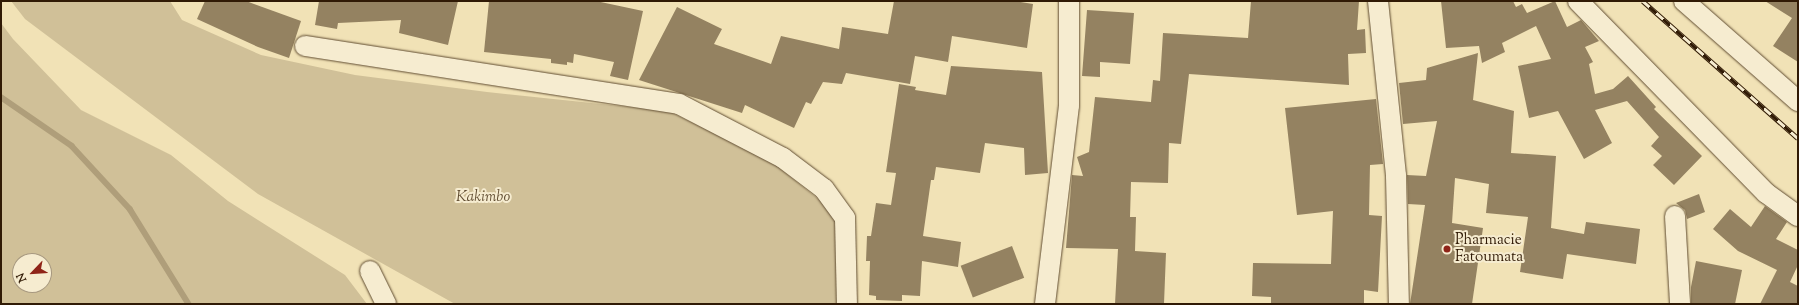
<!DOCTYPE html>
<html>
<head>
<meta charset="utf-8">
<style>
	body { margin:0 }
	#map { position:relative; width:1799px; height:305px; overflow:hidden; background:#f1e2b6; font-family:"Sorts Mill Goudy",serif }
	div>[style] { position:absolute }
	.green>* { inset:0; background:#d0c098 }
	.stream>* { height:5.5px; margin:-2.75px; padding:0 2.75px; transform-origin:2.75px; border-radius:2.75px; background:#af9e7a }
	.building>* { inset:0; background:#948261; transform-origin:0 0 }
	.roads { filter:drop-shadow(0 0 1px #604c31) drop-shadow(0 0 1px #604c31) }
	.minor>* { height:20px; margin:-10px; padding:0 10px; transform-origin:10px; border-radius:10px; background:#f6ecd0 }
	.rail>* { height:4.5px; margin-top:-2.25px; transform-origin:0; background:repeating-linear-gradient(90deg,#f6ecd0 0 9px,#301a05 0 18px); box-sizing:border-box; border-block:1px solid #301a05 }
	.dots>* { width:11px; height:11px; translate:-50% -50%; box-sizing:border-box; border:2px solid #f6ecd0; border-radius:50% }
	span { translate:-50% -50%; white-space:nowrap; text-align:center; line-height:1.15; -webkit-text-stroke:4px #f6ecd0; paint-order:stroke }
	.park-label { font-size:15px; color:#604c31; font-style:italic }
	.poi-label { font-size:15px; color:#301a05 }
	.left { translate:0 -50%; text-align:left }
	.frame { position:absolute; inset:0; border:2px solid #301a05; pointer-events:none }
	.north { position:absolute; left:12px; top:253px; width:40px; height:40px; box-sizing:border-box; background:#f6ecd0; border:1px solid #a7987f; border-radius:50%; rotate:245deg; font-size:11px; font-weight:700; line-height:16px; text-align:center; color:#301a05 }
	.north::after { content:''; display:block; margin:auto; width:14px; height:18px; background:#8f2418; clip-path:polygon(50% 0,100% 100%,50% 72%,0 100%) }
</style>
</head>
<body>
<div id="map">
	<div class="green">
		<i style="clip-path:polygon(11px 1px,170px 1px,182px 20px,261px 55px,355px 75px,487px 92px,668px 111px,768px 159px,837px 214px,840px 304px,455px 304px,258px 194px,25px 19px)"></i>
		<i style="clip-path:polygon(evenodd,1px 23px,13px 39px,81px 110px,171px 155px,228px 201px,345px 275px,367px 304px,1px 304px,1px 23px,20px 261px,44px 261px,44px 285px,20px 285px,20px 261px)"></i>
	</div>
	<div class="stream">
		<i style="left:1px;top:97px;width:86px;rotate:34.6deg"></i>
		<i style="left:72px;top:146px;width:86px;rotate:47.4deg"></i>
		<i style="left:130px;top:209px;width:112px;rotate:58.2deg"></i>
	</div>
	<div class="building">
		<i style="clip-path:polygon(205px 1px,246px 1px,301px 21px,289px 58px,258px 47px,197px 19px)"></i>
		<i style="clip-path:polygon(319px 1px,458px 1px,448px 45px,399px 33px,401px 20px,338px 23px,337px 29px,315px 25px)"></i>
		<i style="clip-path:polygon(489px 1px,596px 1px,643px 11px,628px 80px,610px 76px,614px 62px,574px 54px,573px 63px,567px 62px,567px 65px,551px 63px,551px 59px,484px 52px)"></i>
		<i style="clip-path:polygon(894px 1px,1015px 1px,1033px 4px,1027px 48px,952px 36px,948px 62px,915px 56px,910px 84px,846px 73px,842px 84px,823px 82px,811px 104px,806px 102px,794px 128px,745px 105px,742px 113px,639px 80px,677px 7px,722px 29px,714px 44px,771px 64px,781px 36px,839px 49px,842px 27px,888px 34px)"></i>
		<i style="clip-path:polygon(1251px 1px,1359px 1px,1357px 30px,1365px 29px,1366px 53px,1348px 54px,1349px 85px,1189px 74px,1181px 144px,1169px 143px,1168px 183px,1131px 182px,1130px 217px,1136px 217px,1135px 251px,1166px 253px,1164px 304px,1115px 304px,1118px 249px,1066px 248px,1072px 175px,1083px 176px,1077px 157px,1089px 152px,1095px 97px,1151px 102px,1153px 80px,1160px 81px,1163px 33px,1248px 38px)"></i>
		<i style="clip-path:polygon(1441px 1px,1513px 1px,1516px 7px,1522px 4px,1527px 13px,1555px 1px,1567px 27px,1581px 20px,1599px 41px,1585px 47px,1593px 62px,1589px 64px,1595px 94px,1613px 89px,1628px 76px,1656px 107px,1654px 109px,1702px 156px,1674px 185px,1653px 165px,1662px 156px,1651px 146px,1659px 137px,1627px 101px,1595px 110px,1612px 143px,1584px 159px,1558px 111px,1529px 118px,1518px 66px,1551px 59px,1536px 26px,1502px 43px,1505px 52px,1482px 63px,1479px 46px,1446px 48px)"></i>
		<i style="clip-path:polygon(1765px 1px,1798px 1px,1798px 62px,1773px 46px,1792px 18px)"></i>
		<i style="clip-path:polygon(1087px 10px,1134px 13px,1130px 64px,1100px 62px,1100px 77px,1082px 76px)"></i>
		<i style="clip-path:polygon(1478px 53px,1473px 100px,1514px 111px,1511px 153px,1556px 156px,1551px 228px,1584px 234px,1586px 222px,1640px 229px,1636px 264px,1567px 254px,1563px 279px,1520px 272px,1528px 217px,1486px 213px,1489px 184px,1455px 178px,1452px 223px,1483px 228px,1472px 304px,1410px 304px,1425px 205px,1408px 204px,1407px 175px,1426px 176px,1437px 121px,1403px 124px,1399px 83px,1426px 80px,1427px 68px)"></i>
		<i style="clip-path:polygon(951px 66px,1042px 72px,1048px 173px,1025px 175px,1024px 148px,985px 143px,980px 173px,936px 167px,934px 180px,931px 180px,923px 236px,961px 242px,958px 267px,922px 261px,920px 296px,902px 295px,902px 301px,876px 300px,876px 296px,869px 295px,870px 261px,866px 261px,867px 236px,871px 236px,876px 203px,891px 205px,896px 173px,886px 172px,899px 84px,916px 87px,915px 90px,946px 95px)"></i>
		<i style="clip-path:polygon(1376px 99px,1383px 164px,1370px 165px,1369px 215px,1382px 216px,1378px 292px,1364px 290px,1364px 304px,1271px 304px,1271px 297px,1252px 296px,1253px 263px,1331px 264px,1333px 211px,1297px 215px,1285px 108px)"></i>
		<i style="clip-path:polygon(1699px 194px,1705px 212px,1687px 219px,1685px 210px,1676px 203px)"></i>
		<i style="clip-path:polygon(1765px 206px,1787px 222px,1776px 239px,1798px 250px,1798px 265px,1790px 282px,1798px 286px,1798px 304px,1760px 304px,1777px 270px,1738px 251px,1713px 229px,1730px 209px,1751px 227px)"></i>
		<i style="left:1012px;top:246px;width:34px;height:55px;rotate:69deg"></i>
		<i style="clip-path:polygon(1696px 261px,1742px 270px,1735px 304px,1691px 303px,1691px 287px)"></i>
	</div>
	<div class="roads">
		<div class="minor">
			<i style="left:1378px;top:1px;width:176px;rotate:84.1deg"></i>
			<i style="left:1396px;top:176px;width:128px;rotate:88.7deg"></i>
			<i style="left:1578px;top:1px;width:269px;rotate:45.6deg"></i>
			<i style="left:1766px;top:193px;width:39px;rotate:36deg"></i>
			<i style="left:1684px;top:1px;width:152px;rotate:41.3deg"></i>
			<i style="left:305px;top:46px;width:378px;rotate:8.8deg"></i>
			<i style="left:679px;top:104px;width:117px;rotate:27.4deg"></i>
			<i style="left:783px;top:158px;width:51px;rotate:37.1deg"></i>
			<i style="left:824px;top:189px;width:36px;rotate:54deg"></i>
			<i style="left:845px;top:218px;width:86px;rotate:88.7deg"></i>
			<i style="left:1675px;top:216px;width:88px;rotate:86.7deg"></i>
			<i style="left:370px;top:271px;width:37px;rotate:64deg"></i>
			<i style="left:1045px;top:304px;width:200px;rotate:-83.1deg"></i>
			<i style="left:1069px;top:105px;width:104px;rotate:-90deg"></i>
		</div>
	</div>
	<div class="rail">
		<i style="left:1643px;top:1px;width:207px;rotate:41.5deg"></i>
	</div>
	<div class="dots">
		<i style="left:1447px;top:249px;background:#8f2418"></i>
	</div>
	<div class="park-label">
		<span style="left:483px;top:198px">Kakimbo</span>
	</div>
	<div class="poi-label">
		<span class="left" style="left:1455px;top:249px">Pharmacie<br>Fatoumata</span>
	</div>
	<div class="frame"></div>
	<div class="north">N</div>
</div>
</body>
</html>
